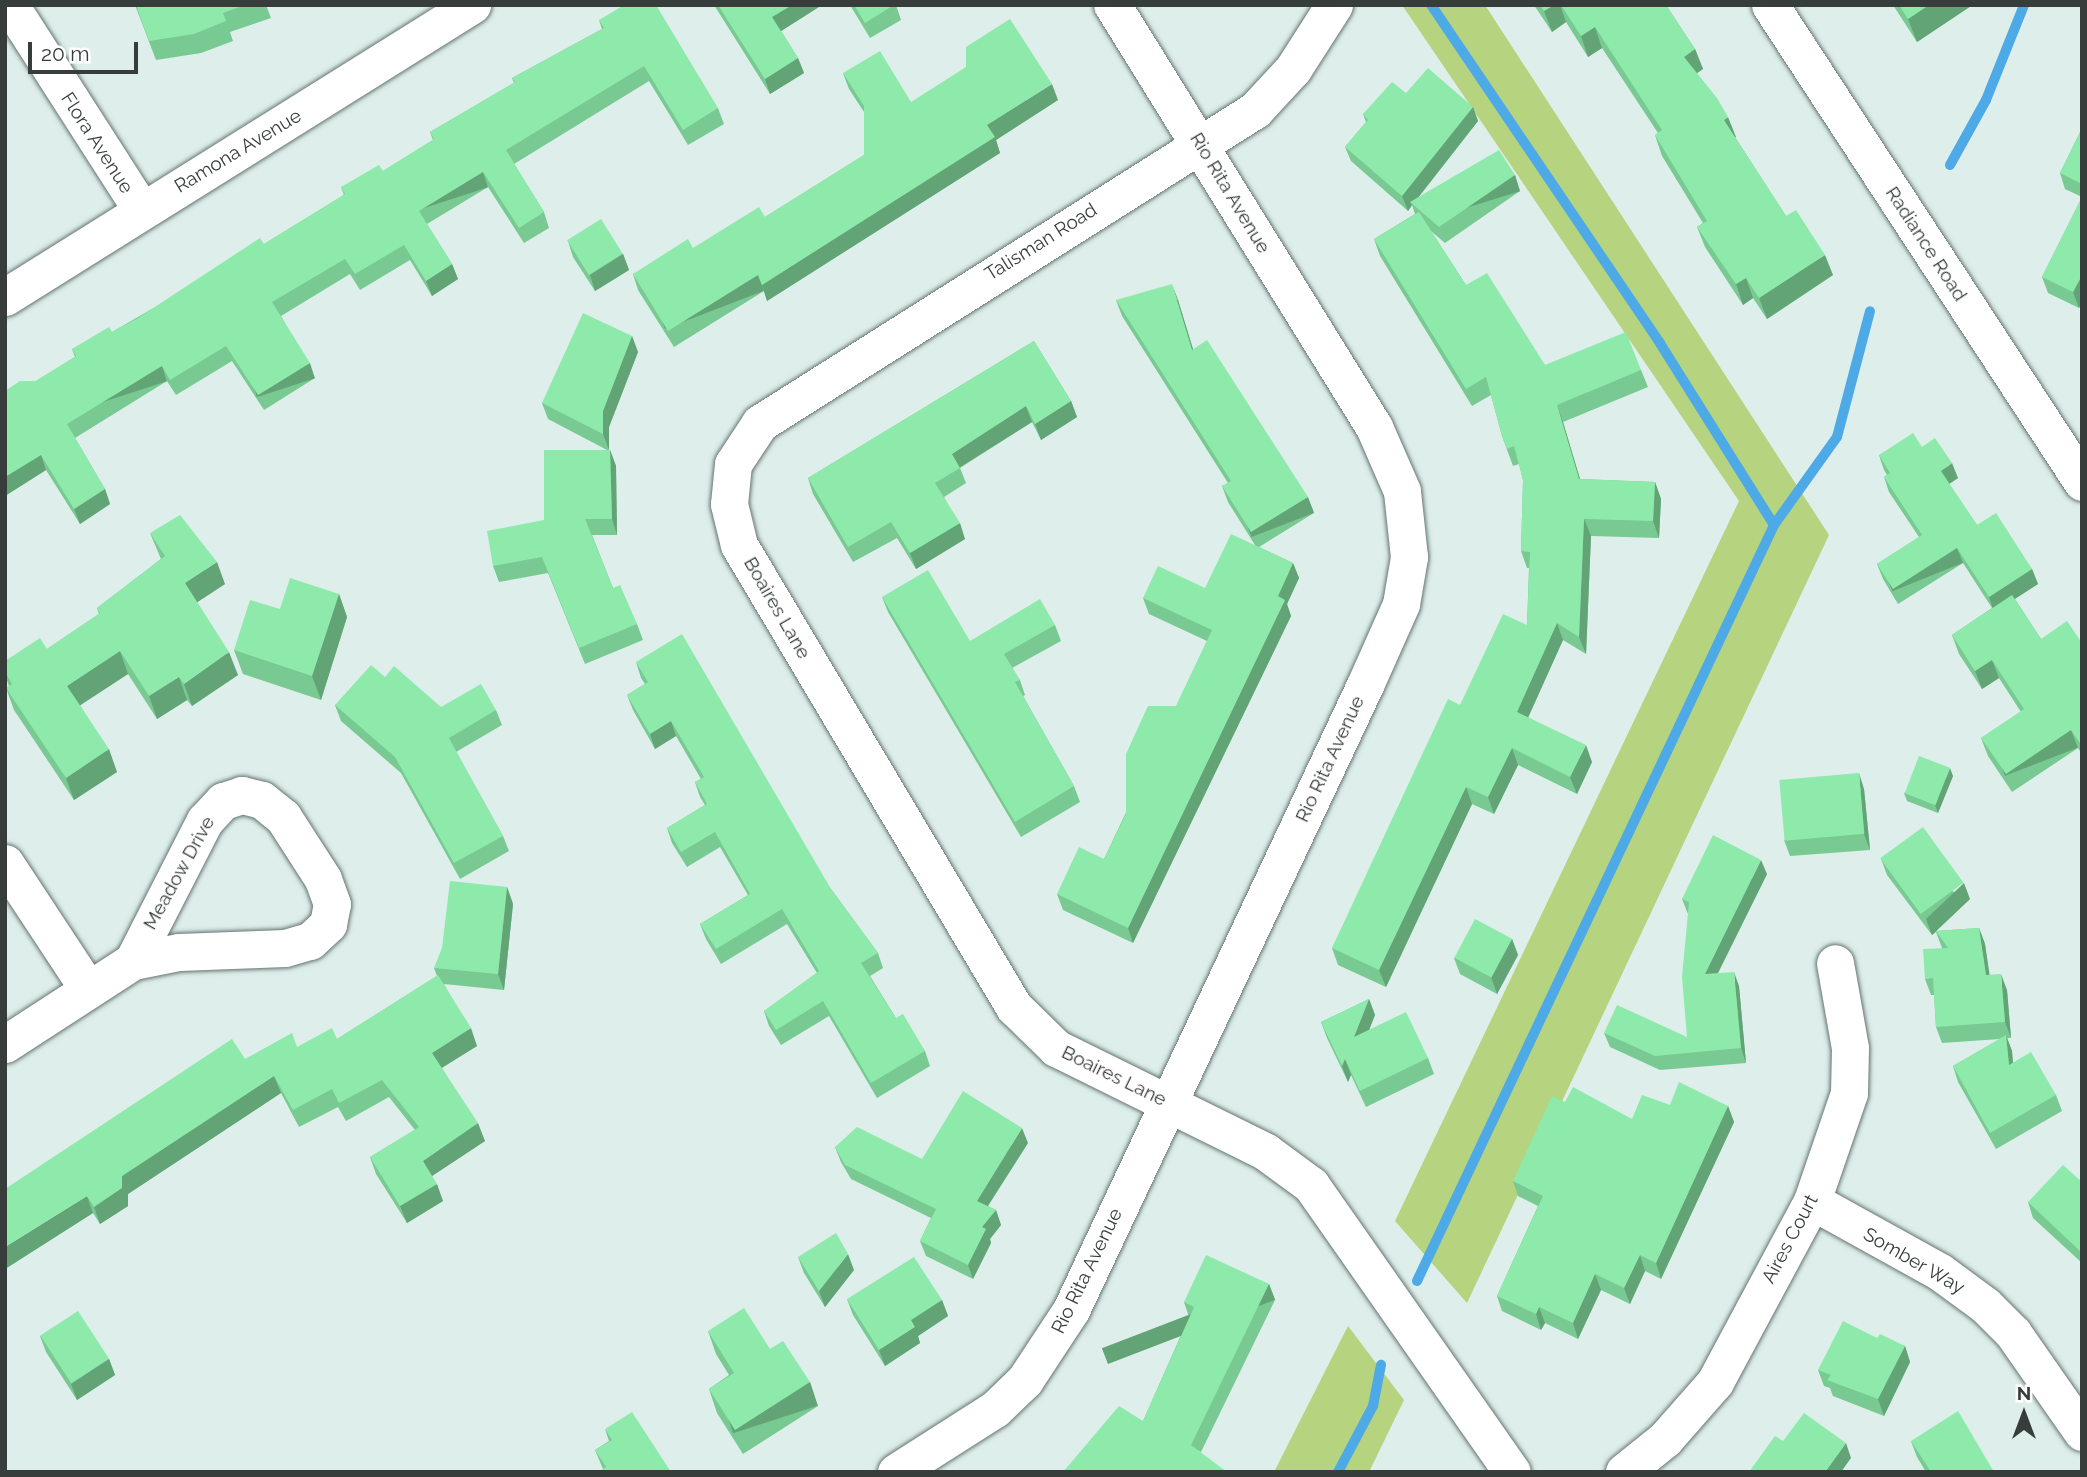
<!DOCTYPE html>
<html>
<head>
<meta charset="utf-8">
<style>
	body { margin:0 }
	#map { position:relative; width:2087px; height:1477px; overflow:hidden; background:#ddeeeb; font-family:Raleway,sans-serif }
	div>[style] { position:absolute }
	.green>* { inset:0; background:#b6d37f }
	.stream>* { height:10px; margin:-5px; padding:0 5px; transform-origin:5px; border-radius:5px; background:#4daae7 }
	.roads { filter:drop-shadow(0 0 2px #657471) drop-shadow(0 0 2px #657471) }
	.minor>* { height:37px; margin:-18.5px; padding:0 18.5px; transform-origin:18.5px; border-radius:18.5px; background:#fff }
	.wall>* { inset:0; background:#79c992 }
	.shaded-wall>* { inset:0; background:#63a477; transform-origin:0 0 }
	.building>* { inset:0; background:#8deaaa; transform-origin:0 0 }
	span { translate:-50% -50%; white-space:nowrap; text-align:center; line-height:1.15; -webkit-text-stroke:6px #fff; paint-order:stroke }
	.street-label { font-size:19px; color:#363d3b }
	.frame { position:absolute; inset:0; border:7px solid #363d3b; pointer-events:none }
	.north { position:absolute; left:1989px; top:1379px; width:70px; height:70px; -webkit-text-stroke:5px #fff; paint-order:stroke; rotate:0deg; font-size:19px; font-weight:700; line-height:28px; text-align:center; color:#363d3b }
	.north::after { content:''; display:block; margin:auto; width:24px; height:32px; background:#363d3b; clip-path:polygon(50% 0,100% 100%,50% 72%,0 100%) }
	.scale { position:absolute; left:28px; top:42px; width:110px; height:32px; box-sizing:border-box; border:4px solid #363d3b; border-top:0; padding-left:9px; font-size:21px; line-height:24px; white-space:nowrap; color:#363d3b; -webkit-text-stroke:5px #fff; paint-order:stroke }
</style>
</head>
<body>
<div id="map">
	<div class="green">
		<i style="clip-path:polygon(1402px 5px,1485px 5px,1829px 535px,1467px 1303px,1395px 1221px,1739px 501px)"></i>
		<i style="clip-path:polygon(1348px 1326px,1404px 1400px,1369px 1472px,1274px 1472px)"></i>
	</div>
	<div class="stream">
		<i style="left:1950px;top:165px;width:74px;rotate:-61deg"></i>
		<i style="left:1986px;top:100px;width:102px;rotate:-68.2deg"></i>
		<i style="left:1774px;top:525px;width:108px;rotate:-54.4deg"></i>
		<i style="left:1837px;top:437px;width:130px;rotate:-75.3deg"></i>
		<i style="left:1417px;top:1281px;width:836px;rotate:-64.72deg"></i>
		<i style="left:1774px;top:525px;width:215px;rotate:-122.1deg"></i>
		<i style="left:1660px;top:343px;width:408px;rotate:-124.1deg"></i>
		<i style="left:1338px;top:1472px;width:75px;rotate:-62.1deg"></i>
		<i style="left:1373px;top:1406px;width:42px;rotate:-79deg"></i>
	</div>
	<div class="roads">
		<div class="minor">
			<i style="left:10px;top:5px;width:242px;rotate:57.3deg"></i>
			<i style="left:1334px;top:5px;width:76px;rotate:122.6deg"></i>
			<i style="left:1293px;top:69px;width:56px;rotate:132.8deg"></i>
			<i style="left:1255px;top:110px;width:586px;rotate:147.69deg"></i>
			<i style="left:760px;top:423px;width:49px;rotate:123.4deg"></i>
			<i style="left:733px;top:464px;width:40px;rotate:95.7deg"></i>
			<i style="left:729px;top:504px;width:42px;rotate:76.3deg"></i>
			<i style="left:739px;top:545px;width:538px;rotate:59.24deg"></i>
			<i style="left:1014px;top:1007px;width:59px;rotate:44.3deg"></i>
			<i style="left:1056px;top:1048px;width:234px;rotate:26.3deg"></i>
			<i style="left:1266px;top:1152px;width:56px;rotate:36.3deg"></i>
			<i style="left:1311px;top:1185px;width:350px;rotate:55deg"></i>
			<i style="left:1770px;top:5px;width:570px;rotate:56.81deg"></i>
			<i style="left:5px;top:297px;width:551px;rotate:-32.02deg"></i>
			<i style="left:5px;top:863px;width:151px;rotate:56.6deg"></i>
			<i style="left:5px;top:1044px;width:153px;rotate:-33deg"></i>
			<i style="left:133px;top:961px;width:47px;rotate:-11.1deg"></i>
			<i style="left:179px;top:952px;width:106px;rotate:-2.2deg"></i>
			<i style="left:285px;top:948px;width:26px;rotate:-16deg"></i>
			<i style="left:310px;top:941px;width:25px;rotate:-43deg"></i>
			<i style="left:328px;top:924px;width:20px;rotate:-79deg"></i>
			<i style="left:332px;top:904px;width:27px;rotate:-110deg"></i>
			<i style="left:323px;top:879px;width:74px;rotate:-122.8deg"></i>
			<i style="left:283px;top:817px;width:27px;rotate:-141deg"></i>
			<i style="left:262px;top:800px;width:21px;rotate:-166deg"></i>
			<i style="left:242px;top:795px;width:20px;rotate:162deg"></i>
			<i style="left:223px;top:801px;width:26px;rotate:133deg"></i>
			<i style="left:205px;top:820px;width:158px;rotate:117.1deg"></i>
			<i style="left:1812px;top:1201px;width:146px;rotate:29deg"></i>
			<i style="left:1940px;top:1272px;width:56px;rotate:36.3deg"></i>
			<i style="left:1985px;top:1305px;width:40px;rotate:45deg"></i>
			<i style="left:2013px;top:1333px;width:121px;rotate:55.1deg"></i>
			<i style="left:896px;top:1472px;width:117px;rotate:-32.5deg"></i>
			<i style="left:995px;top:1409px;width:42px;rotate:-44deg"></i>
			<i style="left:1025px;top:1380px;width:84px;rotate:-56.7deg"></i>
			<i style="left:1071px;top:1310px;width:691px;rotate:-64.81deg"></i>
			<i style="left:1365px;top:685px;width:89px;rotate:-66deg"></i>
			<i style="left:1401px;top:604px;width:48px;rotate:-80.3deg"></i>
			<i style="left:1409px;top:557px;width:66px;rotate:-96.1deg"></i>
			<i style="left:1402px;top:491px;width:70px;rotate:-113.6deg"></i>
			<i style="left:1374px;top:427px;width:497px;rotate:-121.8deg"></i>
			<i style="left:1624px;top:1472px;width:53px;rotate:-38.8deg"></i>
			<i style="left:1665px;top:1439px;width:76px;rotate:-48.7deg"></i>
			<i style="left:1715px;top:1382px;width:205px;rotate:-61.8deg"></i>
			<i style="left:1812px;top:1201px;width:114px;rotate:-71.1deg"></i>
			<i style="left:1849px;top:1093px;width:45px;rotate:-88.7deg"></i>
			<i style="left:1850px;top:1048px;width:86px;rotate:-100deg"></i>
		</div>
	</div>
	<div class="wall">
		<i style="clip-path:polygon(135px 5px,266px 5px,271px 18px,230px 32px,233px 41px,201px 53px,156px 60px)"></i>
		<i style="clip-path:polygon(714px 5px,822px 5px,781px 31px,798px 58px,804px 73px,770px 94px)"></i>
		<i style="clip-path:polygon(850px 5px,896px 5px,901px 20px,870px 38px)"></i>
		<i style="clip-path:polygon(1534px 5px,1666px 5px,1695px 49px,1703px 69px,1697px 73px,1735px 137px,1786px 216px,1833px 275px,1767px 319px,1753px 298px,1743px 305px,1705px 247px,1697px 227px,1703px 223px,1662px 156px,1655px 135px,1658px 133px,1602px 48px,1588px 57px,1566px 22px,1552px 32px)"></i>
		<i style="clip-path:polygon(1893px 5px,1971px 5px,1971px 6px,1917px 42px)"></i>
		<i style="clip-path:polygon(599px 20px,718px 108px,724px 124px,688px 145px,649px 81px,514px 164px,544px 212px,549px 228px,524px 243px,488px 187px,427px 224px,452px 264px,458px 279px,432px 296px,410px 260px,360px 290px,350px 274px,281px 316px,315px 378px,264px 410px,232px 361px,176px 395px,167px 381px,75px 438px,105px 489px,110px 504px,80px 524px,46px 470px,5px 496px,5px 391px,36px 381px,75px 357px,72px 349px,112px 332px,264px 244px,344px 195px,341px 187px,383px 171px,433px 140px,430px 132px,514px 83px,512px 78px,602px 29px)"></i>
		<i style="clip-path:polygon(843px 73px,911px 102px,1058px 100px,996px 140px,1000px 153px,767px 301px,764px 291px,674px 347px,638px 290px,633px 274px,765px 217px,864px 155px,864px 112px,849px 89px)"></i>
		<i style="clip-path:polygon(1406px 93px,1473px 107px,1478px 121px,1418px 198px,1515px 175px,1520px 191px,1445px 243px,1431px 231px,1466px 285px,1545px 365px,1641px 370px,1648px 387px,1563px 422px,1580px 479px,1655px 482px,1661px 499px,1659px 538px,1591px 536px,1586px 654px,1563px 640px,1528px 717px,1592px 762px,1577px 794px,1518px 765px,1494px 814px,1472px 804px,1386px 987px,1338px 965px,1332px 948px,1460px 705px,1527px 625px,1529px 568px,1527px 568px,1521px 551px,1523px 480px,1519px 464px,1513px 466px,1502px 436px,1491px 395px,1472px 406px,1380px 256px,1374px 239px,1415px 214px,1412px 205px,1408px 211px,1351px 161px,1345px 147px,1366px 122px,1363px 114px)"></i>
		<i style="clip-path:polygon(2082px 128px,2082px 303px,2079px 308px,2048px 293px,2042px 277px,2082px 197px,2065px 189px,2060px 173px)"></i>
		<i style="clip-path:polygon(568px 241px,623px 254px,629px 270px,595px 291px,573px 257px)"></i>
		<i style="clip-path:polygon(1116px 300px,1178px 300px,1193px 349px,1314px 513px,1259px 547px,1293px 563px,1299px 578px,1287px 604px,1291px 616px,1133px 943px,1063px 910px,1057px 894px,1104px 859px,1207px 641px,1149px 614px,1143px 598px,1205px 588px,1255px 545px,1228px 502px,1222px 486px,1228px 483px,1122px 316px)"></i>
		<i style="clip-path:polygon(632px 336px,638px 352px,609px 427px,609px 450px,610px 450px,616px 466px,617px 535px,592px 535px,613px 588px,637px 624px,643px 640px,585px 664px,548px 573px,499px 582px,493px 566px,544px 520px,607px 450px,548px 419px,542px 403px)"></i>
		<i style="clip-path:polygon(1034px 341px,1071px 401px,1077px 417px,1041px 440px,1032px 422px,960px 468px,966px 483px,944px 497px,965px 539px,916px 569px,897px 538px,853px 562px,813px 494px,808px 478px)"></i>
		<i style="clip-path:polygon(1922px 447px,1958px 478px,1949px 484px,1977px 525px,2032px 569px,2038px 584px,2015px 599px,2041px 639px,2082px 643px,2082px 754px,2078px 748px,2012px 792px,1988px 756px,1981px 738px,2021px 712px,1999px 678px,1982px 689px,1959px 654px,1952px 635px,1992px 608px,1963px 563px,1898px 604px,1883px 579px,1877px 564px,1919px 537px,1889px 492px,1884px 477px,1887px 475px,1884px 470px,1879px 455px)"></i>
		<i style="clip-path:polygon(150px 533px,225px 584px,197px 602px,238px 675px,192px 706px,187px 700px,157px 719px,128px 674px,80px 705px,117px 772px,74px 800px,14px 710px,6px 688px,9px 686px,5px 675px,5px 661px,47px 649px,99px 614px,97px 608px,161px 559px)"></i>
		<i style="clip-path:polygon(339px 594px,347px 617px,321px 700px,243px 674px,234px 650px,280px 609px)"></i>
		<i style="clip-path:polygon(882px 597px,970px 641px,1055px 625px,1061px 641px,1012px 668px,1020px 680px,1025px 695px,1023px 696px,1074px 786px,1080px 802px,1021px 837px,888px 612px)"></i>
		<i style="clip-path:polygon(636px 662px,831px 889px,878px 953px,883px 968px,870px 976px,896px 1018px,925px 1051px,930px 1066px,877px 1098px,829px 1016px,781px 1045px,769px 1026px,764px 1011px,817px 973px,787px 924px,721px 964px,706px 939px,700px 924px,748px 895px,720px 847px,687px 867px,672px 843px,667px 828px,705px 805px,700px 797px,695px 782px,701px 779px,676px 736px,655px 749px,633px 710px,627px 695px,645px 684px,641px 678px)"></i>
		<i style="clip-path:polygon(385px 677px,441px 707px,496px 710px,502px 725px,456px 752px,503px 836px,509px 851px,460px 879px,401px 773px,341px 721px,335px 705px)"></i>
		<i style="clip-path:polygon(1953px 776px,1938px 813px,1907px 801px,1904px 793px)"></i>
		<i style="clip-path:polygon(1864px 789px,1870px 850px,1790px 856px,1784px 840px)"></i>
		<i style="clip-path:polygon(1881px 859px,1970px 899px,1936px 931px,1979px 928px,1985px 944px,1989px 975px,2007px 990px,2011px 1038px,2007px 1038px,2012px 1051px,2013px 1062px,2056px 1095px,2062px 1111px,1996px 1149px,1958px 1082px,1953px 1066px,2000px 1039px,1942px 1043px,1936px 1027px,1934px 995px,1931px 995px,1925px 979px,1942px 948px,1936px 932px,1932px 935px,1887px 875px)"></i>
		<i style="clip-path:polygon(1767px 874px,1718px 973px,1739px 986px,1746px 1063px,1660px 1070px,1610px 1047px,1604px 1033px,1687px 1037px,1688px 914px,1682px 899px)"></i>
		<i style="clip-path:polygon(507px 887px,513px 904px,504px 990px,444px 984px,477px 1046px,442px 1068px,485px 1141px,432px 1176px,443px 1201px,407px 1223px,376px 1174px,370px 1157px,415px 1130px,389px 1097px,346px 1121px,338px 1107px,299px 1127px,281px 1093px,128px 1194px,128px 1206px,100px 1224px,93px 1213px,5px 1269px,245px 1059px,337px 1039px,437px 976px,434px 968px)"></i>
		<i style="clip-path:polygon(1512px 939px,1518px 955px,1497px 994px,1460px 974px,1454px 958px)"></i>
		<i style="clip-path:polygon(1369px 999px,1375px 1015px,1369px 1029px,1428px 1058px,1434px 1074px,1366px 1107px,1351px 1075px,1348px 1082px,1327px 1038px,1321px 1022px)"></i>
		<i style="clip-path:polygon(1565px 1102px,1632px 1119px,1670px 1105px,1728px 1106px,1734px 1122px,1661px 1279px,1645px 1271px,1630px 1304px,1601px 1290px,1578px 1339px,1545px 1323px,1541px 1330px,1502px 1311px,1497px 1296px,1538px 1206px,1518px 1196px,1513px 1181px)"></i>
		<i style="clip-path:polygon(1028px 1143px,988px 1206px,996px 1210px,1001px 1225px,990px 1239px,991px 1243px,973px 1279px,926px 1256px,920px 1241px,931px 1218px,851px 1179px,841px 1162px,835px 1147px,922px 1159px)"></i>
		<i style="clip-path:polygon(2082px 1182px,2082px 1263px,2033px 1218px,2028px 1202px)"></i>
		<i style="clip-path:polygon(798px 1257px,854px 1270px,825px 1307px,804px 1273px)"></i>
		<i style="clip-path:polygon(1269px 1284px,1275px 1300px,1201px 1452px,1143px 1421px,1189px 1317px,1184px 1302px)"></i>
		<i style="clip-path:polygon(847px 1299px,942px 1300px,948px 1316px,918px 1336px,920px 1343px,885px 1366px,853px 1315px)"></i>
		<i style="clip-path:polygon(708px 1331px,770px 1349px,810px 1382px,818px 1406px,743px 1454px,717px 1413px,709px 1389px,729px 1375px,716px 1354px)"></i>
		<i style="clip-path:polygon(40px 1336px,109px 1359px,115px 1375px,77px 1400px,46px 1352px)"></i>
		<i style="clip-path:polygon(1877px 1338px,1905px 1346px,1910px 1362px,1884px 1416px,1833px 1396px,1830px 1388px,1824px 1386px,1818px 1370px)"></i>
		<i style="clip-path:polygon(605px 1429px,671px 1472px,603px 1469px,595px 1450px,609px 1441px)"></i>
		<i style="clip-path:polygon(1911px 1441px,1994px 1472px,1926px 1472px,1917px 1457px)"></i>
	</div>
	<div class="shaded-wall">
		<i style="clip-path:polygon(792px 5px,822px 5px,778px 33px,772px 17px)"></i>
		<i style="clip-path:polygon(1554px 5px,1560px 5px,1566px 22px,1552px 32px,1544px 11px)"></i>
		<i style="clip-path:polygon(1929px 5px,1971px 5px,1971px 6px,1917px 42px,1908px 19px)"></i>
		<i style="clip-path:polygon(1595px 27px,1602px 48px,1588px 57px,1581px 36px)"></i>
		<i style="clip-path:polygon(1695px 49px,1703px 69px,1691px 77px,1684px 57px)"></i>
		<i style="clip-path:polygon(798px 58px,804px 73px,770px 94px,765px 79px)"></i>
		<i style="clip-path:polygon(1052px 84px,1058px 100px,996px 140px,1000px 153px,767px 301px,762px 285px,987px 125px)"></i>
		<i style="clip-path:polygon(1473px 107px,1478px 121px,1413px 204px,1410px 202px,1412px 205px,1408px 211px,1402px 196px)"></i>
		<i style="clip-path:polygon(1728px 117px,1736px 137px,1731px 140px,1724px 120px)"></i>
		<i style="left:483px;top:172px;width:16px;height:75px;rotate:72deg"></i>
		<i style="left:1515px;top:175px;width:17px;height:92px;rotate:73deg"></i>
		<i style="clip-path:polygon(623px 254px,629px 270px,595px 291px,590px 275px)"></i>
		<i style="clip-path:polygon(1825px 255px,1833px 275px,1767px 319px,1759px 298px)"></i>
		<i style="clip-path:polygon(452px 264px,458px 279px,432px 296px,426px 281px)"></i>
		<i style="left:758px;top:275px;width:17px;height:106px;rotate:69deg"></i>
		<i style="clip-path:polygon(1746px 278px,1753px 298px,1743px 305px,1736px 284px)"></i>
		<i style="clip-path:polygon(2080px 279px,2082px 285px,2082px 303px,2079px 308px,2073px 292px)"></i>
		<i style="clip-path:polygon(1172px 284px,1178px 300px,1198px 366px,1192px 350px)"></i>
		<i style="clip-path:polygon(632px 336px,638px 352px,609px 427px,609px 450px,603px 434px,603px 411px)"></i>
		<i style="left:310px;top:363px;width:16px;height:61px;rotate:72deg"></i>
		<i style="left:162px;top:366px;width:16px;height:111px;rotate:72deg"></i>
		<i style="clip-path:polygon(1071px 401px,1077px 417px,1041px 440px,1035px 424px)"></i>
		<i style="clip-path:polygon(1557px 405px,1563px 422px,1585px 496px,1579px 479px)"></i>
		<i style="clip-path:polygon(1026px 406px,1032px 422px,957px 469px,952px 454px)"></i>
		<i style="clip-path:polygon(610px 450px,616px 466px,617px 535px,612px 519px)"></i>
		<i style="clip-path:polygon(41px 455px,46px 470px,5px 496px,5px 477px)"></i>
		<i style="clip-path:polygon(1952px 463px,1958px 478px,1946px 486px,1941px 471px)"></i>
		<i style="clip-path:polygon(1655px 482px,1661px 499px,1659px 538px,1653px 521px)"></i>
		<i style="clip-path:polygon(105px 489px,110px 504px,80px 524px,74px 509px)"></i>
		<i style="left:1308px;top:497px;width:17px;height:67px;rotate:69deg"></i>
		<i style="clip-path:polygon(1584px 519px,1591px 536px,1586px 654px,1579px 637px)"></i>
		<i style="clip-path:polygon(960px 523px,965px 539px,916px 569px,910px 553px)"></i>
		<i style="left:1957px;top:548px;width:16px;height:76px;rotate:68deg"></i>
		<i style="clip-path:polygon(217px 562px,225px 584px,193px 605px,185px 583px)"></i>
		<i style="clip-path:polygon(1293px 563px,1299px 578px,1287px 604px,1291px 616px,1133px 943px,1128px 928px)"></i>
		<i style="clip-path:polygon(2032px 569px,2038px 584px,1994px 612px,1989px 597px)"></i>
		<i style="clip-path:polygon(339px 594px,347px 617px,321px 700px,312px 676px)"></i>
		<i style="clip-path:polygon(1557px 623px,1563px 640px,1523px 729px,1517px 712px)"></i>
		<i style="clip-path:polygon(120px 651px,128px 674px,76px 708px,67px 686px)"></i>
		<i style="clip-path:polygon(229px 652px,238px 675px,192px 706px,184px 684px)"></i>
		<i style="clip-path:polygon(1992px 660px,1999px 678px,1982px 689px,1975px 671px)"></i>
		<i style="clip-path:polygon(179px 677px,187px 700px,157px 719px,149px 696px)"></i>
		<i style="clip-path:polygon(671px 721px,676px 736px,655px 749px,650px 734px)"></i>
		<i style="left:2071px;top:730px;width:19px;height:78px;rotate:69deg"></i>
		<i style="clip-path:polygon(1586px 745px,1592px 762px,1577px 794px,1570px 777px)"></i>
		<i style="clip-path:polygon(1512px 748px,1518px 765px,1494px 814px,1488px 797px)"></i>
		<i style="clip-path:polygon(109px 749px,117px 772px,74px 800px,66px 778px)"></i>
		<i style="clip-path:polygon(1950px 768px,1953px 776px,1938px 813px,1935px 805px)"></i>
		<i style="clip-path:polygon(1859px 773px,1864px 789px,1870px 850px,1864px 834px)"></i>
		<i style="clip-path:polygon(1466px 787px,1472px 804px,1386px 987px,1379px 970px)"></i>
		<i style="clip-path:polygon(1761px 860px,1767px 874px,1710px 989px,1705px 974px)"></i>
		<i style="clip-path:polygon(1964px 883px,1970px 899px,1932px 935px,1926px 919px)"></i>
		<i style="clip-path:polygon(507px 887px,513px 904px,504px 990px,498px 974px)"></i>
		<i style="clip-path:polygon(1979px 928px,1985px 944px,1992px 991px,1986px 975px)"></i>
		<i style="clip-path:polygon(1512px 939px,1518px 955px,1497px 994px,1491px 977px)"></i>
		<i style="clip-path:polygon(1734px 972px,1739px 986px,1746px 1063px,1741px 1048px)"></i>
		<i style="clip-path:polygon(2001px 974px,2007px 990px,2011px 1038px,2005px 1022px)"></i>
		<i style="clip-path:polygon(1369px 999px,1375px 1015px,1360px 1053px,1354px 1037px)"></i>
		<i style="clip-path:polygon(471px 1028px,477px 1046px,438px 1070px,432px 1053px)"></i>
		<i style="clip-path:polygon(2006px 1035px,2012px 1051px,2014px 1081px,2009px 1065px)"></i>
		<i style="clip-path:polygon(1345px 1059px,1351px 1075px,1348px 1082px,1342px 1066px)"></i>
		<i style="clip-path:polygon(274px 1076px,281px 1093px,128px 1194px,128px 1206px,100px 1224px,94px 1207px,122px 1176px)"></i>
		<i style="clip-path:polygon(1728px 1106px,1734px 1122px,1661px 1279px,1656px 1263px)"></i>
		<i style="clip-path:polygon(478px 1123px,485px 1141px,429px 1178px,423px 1161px)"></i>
		<i style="clip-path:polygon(1022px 1128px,1028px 1143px,982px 1215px,977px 1201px)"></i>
		<i style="clip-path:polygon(437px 1184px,443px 1201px,407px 1223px,400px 1206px)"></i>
		<i style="clip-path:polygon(87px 1196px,93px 1213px,5px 1269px,5px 1247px)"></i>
		<i style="clip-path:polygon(996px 1210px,1001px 1225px,990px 1239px,991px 1243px,973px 1279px,968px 1265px,982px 1227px)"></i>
		<i style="clip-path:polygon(848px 1254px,854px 1270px,825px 1307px,819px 1291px)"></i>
		<i style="clip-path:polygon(1640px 1255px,1645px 1271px,1630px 1304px,1624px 1288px)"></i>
		<i style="clip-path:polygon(1595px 1274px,1601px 1290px,1578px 1339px,1573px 1323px)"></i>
		<i style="left:1269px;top:1284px;width:17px;height:179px;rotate:69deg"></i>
		<i style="clip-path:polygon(942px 1300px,948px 1316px,918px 1336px,920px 1343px,885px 1366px,879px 1350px,911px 1320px)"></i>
		<i style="clip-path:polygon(1539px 1307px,1545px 1323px,1541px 1330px,1536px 1314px)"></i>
		<i style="clip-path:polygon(1905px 1346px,1910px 1362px,1884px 1416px,1878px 1399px)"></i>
		<i style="clip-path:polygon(109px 1359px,115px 1375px,77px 1400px,71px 1384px)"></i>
		<i style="left:810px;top:1382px;width:25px;height:89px;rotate:72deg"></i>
		<i style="clip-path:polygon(1846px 1443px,1851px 1458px,1841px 1472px,1825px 1472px)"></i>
	</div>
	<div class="building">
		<i style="clip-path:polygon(136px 5px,245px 5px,223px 13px,226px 21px,194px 34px,149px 41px)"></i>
		<i style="clip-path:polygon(624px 5px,656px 5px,718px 108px,683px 130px,644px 66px,506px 150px,544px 212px,519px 228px,483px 172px,419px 211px,452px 264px,426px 281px,404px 245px,355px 274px,345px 259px,272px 302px,310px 363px,258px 395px,226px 346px,170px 380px,162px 366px,67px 424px,105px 489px,74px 509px,41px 455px,5px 477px,5px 391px,20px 381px,36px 381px,76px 356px,72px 349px,109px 327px,112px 332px,138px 318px,260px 238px,264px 244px,345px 194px,341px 187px,379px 165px,383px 171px,434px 139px,430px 132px,515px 82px,512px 78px,604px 28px,599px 20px)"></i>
		<i style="clip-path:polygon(718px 5px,792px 5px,772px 17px,798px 58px,765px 79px)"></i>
		<i style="clip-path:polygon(854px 5px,894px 5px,865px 23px)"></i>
		<i style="clip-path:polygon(1540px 5px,1554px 5px,1544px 11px)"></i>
		<i style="clip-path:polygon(1561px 5px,1666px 5px,1695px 49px,1684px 57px,1717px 98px,1728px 117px,1724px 120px,1786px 216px,1796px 210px,1825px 255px,1759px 298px,1746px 278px,1736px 284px,1697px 227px,1707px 221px,1655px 135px,1662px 130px,1595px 27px,1581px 36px)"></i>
		<i style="clip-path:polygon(1899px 5px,1929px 5px,1908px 19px)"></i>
		<i style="clip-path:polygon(1010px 19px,1052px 84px,987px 125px,995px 137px,762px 285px,758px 275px,668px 331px,633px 274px,688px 239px,693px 248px,759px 207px,765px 217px,864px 155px,864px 106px,843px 73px,880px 51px,911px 102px,966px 67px,966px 47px)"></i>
		<i style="clip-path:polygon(1428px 68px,1473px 107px,1402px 196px,1345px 147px,1368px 120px,1363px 114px,1392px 82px,1406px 93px)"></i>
		<i style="clip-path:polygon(2082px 128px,2082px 184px,2060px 173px)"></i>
		<i style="clip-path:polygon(1499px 150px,1515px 175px,1439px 227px,1410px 202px)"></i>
		<i style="clip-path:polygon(2082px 197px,2082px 280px,2080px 279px,2073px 292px,2042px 277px)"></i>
		<i style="clip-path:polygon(1419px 212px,1466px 285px,1487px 273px,1545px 365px,1626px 332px,1641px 370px,1557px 405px,1579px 479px,1655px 482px,1653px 521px,1584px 519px,1579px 637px,1557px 623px,1517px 712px,1586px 745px,1570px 777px,1512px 748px,1488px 797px,1466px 787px,1379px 970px,1332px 948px,1448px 699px,1460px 705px,1503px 614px,1527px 625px,1530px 552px,1521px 551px,1523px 480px,1514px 446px,1507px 449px,1502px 436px,1486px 377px,1466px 389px,1374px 239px)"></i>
		<i style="left:601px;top:219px;width:41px;height:40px;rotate:58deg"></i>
		<i style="clip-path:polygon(1172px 284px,1192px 350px,1207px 340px,1308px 497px,1251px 532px,1222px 486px,1231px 481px,1116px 300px)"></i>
		<i style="clip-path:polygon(583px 313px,632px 336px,603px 411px,603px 434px,542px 403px)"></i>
		<i style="clip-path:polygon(1034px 341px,1071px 401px,1035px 424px,1026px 406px,952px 454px,960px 468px,935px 483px,960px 523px,910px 553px,891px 522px,848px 547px,808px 478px)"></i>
		<i style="clip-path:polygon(1913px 433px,1922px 447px,1935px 438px,1952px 463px,1941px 471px,1977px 525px,1996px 513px,2032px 569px,1989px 597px,1957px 548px,1893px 589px,1877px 564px,1922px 535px,1884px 477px,1890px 473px,1879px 455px)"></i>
		<i style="clip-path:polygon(544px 450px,610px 450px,612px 519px,585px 519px,613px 588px,620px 585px,637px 624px,579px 648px,542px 557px,493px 566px,487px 531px,544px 520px)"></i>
		<i style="clip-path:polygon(180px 515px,217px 562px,185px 583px,229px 652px,184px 684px,179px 677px,149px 696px,120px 651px,67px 686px,109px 749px,66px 778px,6px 688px,12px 684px,5px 672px,5px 661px,40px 638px,47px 649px,100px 613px,97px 608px,165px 556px,150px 533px)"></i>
		<i style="clip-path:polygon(1231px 534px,1293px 563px,1278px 596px,1285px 600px,1128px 928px,1057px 894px,1079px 847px,1104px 859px,1126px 814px,1126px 754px,1148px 706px,1176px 706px,1212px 630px,1143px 598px,1158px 566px,1205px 588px)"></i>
		<i style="clip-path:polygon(928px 570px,970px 641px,1040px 599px,1055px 625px,1004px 654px,1020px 680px,1015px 682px,1074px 786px,1015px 822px,882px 597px)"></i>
		<i style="clip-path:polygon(290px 578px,339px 594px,312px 676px,234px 650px,250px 600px,280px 609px)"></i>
		<i style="clip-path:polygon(2012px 595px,2041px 639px,2067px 621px,2082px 643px,2082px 746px,2071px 730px,2006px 774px,1981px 738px,2024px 709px,1992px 660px,1975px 671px,1952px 635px)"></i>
		<i style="clip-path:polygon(682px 634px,831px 889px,878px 953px,861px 963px,896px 1018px,903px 1014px,925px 1051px,871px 1083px,823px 1001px,776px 1030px,764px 1011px,819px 971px,782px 909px,716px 949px,700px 924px,750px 894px,715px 832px,681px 852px,667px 828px,707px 804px,695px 782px,704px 777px,671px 721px,650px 734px,627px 695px,648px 682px,636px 662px)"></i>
		<i style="clip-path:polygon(371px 665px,385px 677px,394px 666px,441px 707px,481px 684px,496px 710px,449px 738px,503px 836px,454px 863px,395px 757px,335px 705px)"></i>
		<i style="left:1919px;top:756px;width:33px;height:40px;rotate:21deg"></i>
		<i style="left:1859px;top:773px;width:61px;height:80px;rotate:85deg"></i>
		<i style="left:1923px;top:827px;width:69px;height:53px;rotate:54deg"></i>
		<i style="clip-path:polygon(1713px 835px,1761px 860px,1705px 974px,1734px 972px,1741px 1048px,1655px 1056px,1604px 1033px,1617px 1005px,1687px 1037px,1682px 977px,1689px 902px,1682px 899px)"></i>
		<i style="clip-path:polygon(450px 881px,507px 887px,498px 974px,434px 968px,442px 948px)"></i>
		<i style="left:1475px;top:919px;width:42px;height:44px;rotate:28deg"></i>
		<i style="clip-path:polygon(1979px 928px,1986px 975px,2001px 974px,2005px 1022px,1936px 1027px,1933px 978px,1925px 979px,1923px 949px,1948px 948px,1936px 931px)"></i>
		<i style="clip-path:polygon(438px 975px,471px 1028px,432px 1053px,478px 1123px,423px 1161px,437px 1184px,400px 1206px,370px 1157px,419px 1127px,382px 1080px,339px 1103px,332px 1089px,293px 1110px,274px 1076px,122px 1176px,122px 1188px,94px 1207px,87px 1196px,5px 1247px,5px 1189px,232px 1039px,245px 1059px,292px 1033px,297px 1047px,332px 1028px,337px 1039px)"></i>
		<i style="clip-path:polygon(1369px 999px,1354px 1037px,1406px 1012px,1428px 1058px,1360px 1091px,1345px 1059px,1342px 1066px,1321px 1022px)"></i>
		<i style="clip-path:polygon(2006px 1035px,2009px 1065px,2031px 1052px,2056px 1095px,1990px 1133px,1953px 1066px)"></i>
		<i style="clip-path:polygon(1679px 1082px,1728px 1106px,1656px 1263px,1640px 1255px,1624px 1288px,1595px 1274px,1573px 1323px,1539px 1307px,1536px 1314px,1497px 1296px,1543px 1196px,1513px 1181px,1552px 1096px,1565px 1102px,1573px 1087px,1632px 1119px,1642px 1095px,1670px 1105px)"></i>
		<i style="clip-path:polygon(963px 1091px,1022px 1128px,977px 1201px,996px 1210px,982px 1227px,986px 1229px,968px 1265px,920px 1241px,936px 1209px,845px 1165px,835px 1147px,857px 1127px,922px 1159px)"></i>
		<i style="clip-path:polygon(2063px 1165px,2082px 1182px,2082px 1253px,2028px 1202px)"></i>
		<i style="clip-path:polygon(836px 1233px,848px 1254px,819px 1291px,798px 1257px)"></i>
		<i style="clip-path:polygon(1206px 1255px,1269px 1284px,1191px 1445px,1227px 1472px,1063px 1472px,1119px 1406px,1143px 1421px,1194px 1307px,1184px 1302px)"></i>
		<i style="clip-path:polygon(914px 1257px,942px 1300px,911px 1320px,915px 1327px,879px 1350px,847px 1299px)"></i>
		<i style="clip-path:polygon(744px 1308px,770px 1349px,783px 1341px,810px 1382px,735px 1430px,709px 1389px,734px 1373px,708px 1331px)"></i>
		<i style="left:78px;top:1311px;width:57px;height:45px;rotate:57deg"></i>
		<i style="clip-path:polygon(1843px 1321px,1877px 1338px,1880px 1334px,1905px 1346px,1878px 1399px,1827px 1380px,1831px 1375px,1818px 1370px)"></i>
		<i style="clip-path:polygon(1958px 1411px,1994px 1472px,1931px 1472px,1911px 1441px)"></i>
		<i style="clip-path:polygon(632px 1412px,671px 1472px,598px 1472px,606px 1467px,595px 1450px,612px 1440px,605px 1429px)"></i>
		<i style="clip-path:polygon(1804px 1413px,1846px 1443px,1825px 1472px,1749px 1472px,1775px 1436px,1783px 1441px)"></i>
	</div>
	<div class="street-label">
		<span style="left:97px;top:143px;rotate:57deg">Flora Avenue</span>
		<span style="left:238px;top:151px;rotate:-31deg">Ramona Avenue</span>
		<span style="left:1230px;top:193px;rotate:59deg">Rio Rita Avenue</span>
		<span style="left:1041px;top:242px;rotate:-32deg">Talisman Road</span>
		<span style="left:1926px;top:244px;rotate:57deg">Radiance Road</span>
		<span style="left:777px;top:608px;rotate:60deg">Boaires Lane</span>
		<span style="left:1330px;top:759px;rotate:-65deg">Rio Rita Avenue</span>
		<span style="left:179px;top:873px;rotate:-61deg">Meadow Drive</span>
		<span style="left:1114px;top:1076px;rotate:26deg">Boaires Lane</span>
		<span style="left:1790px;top:1239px;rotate:-62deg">Aires Court</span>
		<span style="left:1914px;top:1261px;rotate:30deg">Somber Way</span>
		<span style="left:1087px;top:1271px;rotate:-64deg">Rio Rita Avenue</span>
	</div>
	<div class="frame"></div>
	<div class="north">N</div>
	<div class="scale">20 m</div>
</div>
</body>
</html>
